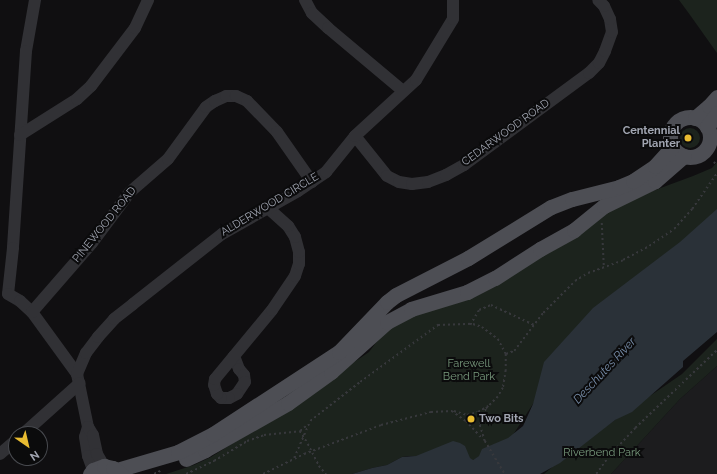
<!DOCTYPE html>
<html>
<head>
<meta charset="utf-8">
<style>
	body { margin:0 }
	#map { position:relative; width:717px; height:474px; overflow:hidden; background:#100f11; font-family:Raleway,sans-serif }
	div>[style] { position:absolute }
	.built>* { inset:0; background:#1c1c1e }
	.green>* { inset:0; background:#1c231d }
	.round { border-radius:50% }
	.water>* { inset:0; background:#2a3138 }
	.path>* { height:1.5px; margin-top:-0.75px; transform-origin:0; background:repeating-linear-gradient(90deg,#37383c 0 2px,transparent 0 5px) }
	.minor>* { height:12px; margin:-6px; padding:0 6px; transform-origin:6px; border-radius:6px; background:#313135 }
	.major>* { height:15px; margin:-7.5px; padding:0 7.5px; transform-origin:7.5px; border-radius:7.5px; background:#4d4e54 }
	.major>.ring { margin:-7.5px; padding:0; box-sizing:content-box; background:none; border:15px solid #4d4e54; border-radius:50% }
	.dots>* { width:11px; height:11px; translate:-50% -50%; box-sizing:border-box; border:2px solid #0b0b0c; border-radius:50% }
	span { translate:-50% -50%; white-space:nowrap; text-align:center; line-height:1.15; -webkit-text-stroke:4px #0b0b0c; paint-order:stroke }
	.poi-label { font-size:11px; color:#a1a5b1; font-weight:700 }
	.right { translate:-100% -50%; text-align:right }
	.left { translate:0 -50%; text-align:left }
	.street-label { font-size:11px; color:#a1a5b1 }
	.park-label { font-size:11px; color:#799b7e }
	.water-label { font-size:12px; color:#798fab; font-style:italic }
	.north { position:absolute; left:8px; top:426px; width:40px; height:40px; box-sizing:border-box; background:#0b0b0c; border:1px solid #47494e; border-radius:50%; rotate:146deg; font-size:11px; font-weight:700; line-height:16px; text-align:center; color:#a1a5b1 }
	.north::after { content:''; display:block; margin:auto; width:14px; height:18px; background:#e8bb31; clip-path:polygon(50% 0,100% 100%,50% 72%,0 100%) }
</style>
</head>
<body>
<div id="map">
	<div class="built">
		<i style="clip-path:polygon(717px 366px,717px 474px,611px 474px,680px 399px)"></i>
	</div>
	<div class="green">
		<i style="clip-path:polygon(679px 0,717px 0,717px 53px,690px 15px)"></i>
		<i class="round" style="left:680px;top:128px;width:20px;height:20px"></i>
		<i style="clip-path:polygon(717px 162px,717px 227px,549px 379px,511px 438px,473px 460px,408px 456px,402px 457px,387px 465px,372px 468px,352px 474px,166px 474px,194px 465px,211px 457px,260px 426px,369px 352px,384px 332px,598px 216px,639px 196px,693px 176px,712px 168px)"></i>
		<i style="clip-path:polygon(717px 339px,717px 366px,680px 399px,611px 474px,544px 474px,577px 446px,682px 374px)"></i>
	</div>
	<div class="water">
		<i style="clip-path:polygon(717px 209px,717px 332px,683px 361px,683px 367px,632px 412px,615px 420px,560px 463px,540px 474px,352px 474px,372px 468px,387px 465px,402px 457px,416px 456px,453px 441px,460px 443px,465px 446px,470px 458px,473px 460px,479px 456px,482px 449px,508px 438px,523px 426px,533px 404px,544px 362px,593px 308px,680px 242px)"></i>
	</div>
	<div class="path">
		<i style="left:714px;top:162px;width:4px;rotate:45deg"></i>
		<i style="left:602px;top:223px;width:43px;rotate:87.3deg"></i>
		<i style="left:470px;top:325px;width:17px;rotate:-59deg"></i>
		<i style="left:479px;top:310px;width:13px;rotate:-23deg"></i>
		<i style="left:491px;top:305px;width:47px;rotate:24.9deg"></i>
		<i style="left:506px;top:354px;width:9px;rotate:-21deg"></i>
		<i style="left:514px;top:351px;width:48px;rotate:-52.7deg"></i>
		<i style="left:543px;top:313px;width:45px;rotate:-45deg"></i>
		<i style="left:575px;top:281px;width:15px;rotate:-32deg"></i>
		<i style="left:588px;top:273px;width:37px;rotate:-20deg"></i>
		<i style="left:623px;top:260px;width:30px;rotate:-28deg"></i>
		<i style="left:649px;top:246px;width:30px;rotate:-34deg"></i>
		<i style="left:674px;top:229px;width:27px;rotate:-48deg"></i>
		<i style="left:692px;top:209px;width:44px;rotate:-55.2deg"></i>
		<i style="left:454px;top:411px;width:14px;rotate:17deg"></i>
		<i style="left:467px;top:415px;width:11px;rotate:-15deg"></i>
		<i style="left:478px;top:412px;width:12px;rotate:-31deg"></i>
		<i style="left:300px;top:431px;width:15px;rotate:58deg"></i>
		<i style="left:308px;top:444px;width:25px;rotate:63deg"></i>
		<i style="left:319px;top:466px;width:11px;rotate:49deg"></i>
		<i style="left:294px;top:458px;width:40px;rotate:-66.6deg"></i>
		<i style="left:310px;top:421px;width:63px;rotate:-38deg"></i>
		<i style="left:360px;top:382px;width:97px;rotate:-36.2deg"></i>
		<i style="left:438px;top:325px;width:35px;rotate:-2deg"></i>
		<i style="left:473px;top:324px;width:9px;rotate:18deg"></i>
		<i style="left:482px;top:327px;width:20px;rotate:37deg"></i>
		<i style="left:498px;top:339px;width:17px;rotate:62deg"></i>
		<i style="left:506px;top:354px;width:16px;rotate:90deg"></i>
		<i style="left:506px;top:370px;width:18px;rotate:99deg"></i>
		<i style="left:503px;top:388px;width:10px;rotate:119deg"></i>
		<i style="left:498px;top:397px;width:17px;rotate:135deg"></i>
		<i style="left:486px;top:409px;width:17px;rotate:111deg"></i>
		<i style="left:480px;top:425px;width:17px;rotate:73deg"></i>
		<i style="left:485px;top:441px;width:39px;rotate:59deg"></i>
		<i style="left:154px;top:474px;width:7px;rotate:-27deg"></i>
		<i style="left:186px;top:474px;width:31px;rotate:-25deg"></i>
		<i style="left:214px;top:461px;width:39px;rotate:-31deg"></i>
		<i style="left:247px;top:441px;width:18px;rotate:-19deg"></i>
		<i style="left:264px;top:435px;width:36px;rotate:-6deg"></i>
		<i style="left:300px;top:431px;width:8px;rotate:-40deg"></i>
		<i style="left:263px;top:474px;width:46px;rotate:-26deg"></i>
		<i style="left:304px;top:454px;width:82px;rotate:-20.6deg"></i>
		<i style="left:381px;top:425px;width:52px;rotate:-14.6deg"></i>
		<i style="left:431px;top:412px;width:21px;rotate:-3deg"></i>
		<i style="left:452px;top:411px;width:17px;rotate:36deg"></i>
		<i style="left:466px;top:421px;width:23px;rotate:47deg"></i>
		<i style="left:596px;top:474px;width:24px;rotate:-54deg"></i>
		<i style="left:610px;top:455px;width:37px;rotate:-47deg"></i>
		<i style="left:635px;top:428px;width:113px;rotate:-43.6deg"></i>
	</div>
	<div class="minor">
		<i style="left:35px;top:0;width:52px;rotate:100deg"></i>
		<i style="left:26px;top:51px;width:197px;rotate:93.8deg"></i>
		<i style="left:13px;top:248px;width:46px;rotate:96.2deg"></i>
		<i style="left:8px;top:294px;width:14px;rotate:30deg"></i>
		<i style="left:20px;top:301px;width:16px;rotate:43deg"></i>
		<i style="left:32px;top:312px;width:77px;rotate:54deg"></i>
		<i style="left:77px;top:374px;width:54px;rotate:78.3deg"></i>
		<i style="left:88px;top:427px;width:10px;rotate:107deg"></i>
		<i style="left:85px;top:437px;width:19px;rotate:81deg"></i>
		<i style="left:88px;top:456px;width:15px;rotate:70deg"></i>
		<i style="left:305px;top:0;width:15px;rotate:62deg"></i>
		<i style="left:312px;top:13px;width:22px;rotate:43deg"></i>
		<i style="left:328px;top:28px;width:98px;rotate:40deg"></i>
		<i style="left:20px;top:135px;width:67px;rotate:-32.3deg"></i>
		<i style="left:77px;top:99px;width:19px;rotate:-43deg"></i>
		<i style="left:91px;top:86px;width:73px;rotate:-52.8deg"></i>
		<i style="left:135px;top:28px;width:31px;rotate:-65deg"></i>
		<i style="left:355px;top:136px;width:51px;rotate:51.3deg"></i>
		<i style="left:387px;top:176px;width:13px;rotate:27deg"></i>
		<i style="left:399px;top:182px;width:13px;rotate:9deg"></i>
		<i style="left:412px;top:184px;width:16px;rotate:-7deg"></i>
		<i style="left:428px;top:182px;width:19px;rotate:-21deg"></i>
		<i style="left:446px;top:175px;width:21px;rotate:-29deg"></i>
		<i style="left:464px;top:165px;width:155px;rotate:-36.4deg"></i>
		<i style="left:589px;top:73px;width:14px;rotate:-45deg"></i>
		<i style="left:599px;top:63px;width:13px;rotate:-63deg"></i>
		<i style="left:605px;top:51px;width:20px;rotate:-70deg"></i>
		<i style="left:612px;top:32px;width:13px;rotate:-99deg"></i>
		<i style="left:610px;top:19px;width:14px;rotate:-115deg"></i>
		<i style="left:604px;top:6px;width:8px;rotate:-135deg"></i>
		<i style="left:32px;top:312px;width:91px;rotate:-49deg"></i>
		<i style="left:92px;top:243px;width:64px;rotate:-53.3deg"></i>
		<i style="left:130px;top:192px;width:50px;rotate:-41deg"></i>
		<i style="left:168px;top:159px;width:64px;rotate:-53.8deg"></i>
		<i style="left:206px;top:107px;width:11px;rotate:-34deg"></i>
		<i style="left:215px;top:101px;width:12px;rotate:-24deg"></i>
		<i style="left:226px;top:96px;width:10px"></i>
		<i style="left:236px;top:96px;width:12px;rotate:24deg"></i>
		<i style="left:247px;top:101px;width:43px;rotate:45.9deg"></i>
		<i style="left:277px;top:132px;width:61px;rotate:55deg"></i>
		<i style="left:234px;top:356px;width:14px;rotate:69deg"></i>
		<i style="left:239px;top:369px;width:8px;rotate:50deg"></i>
		<i style="left:244px;top:375px;width:7px;rotate:82deg"></i>
		<i style="left:245px;top:382px;width:14px;rotate:124deg"></i>
		<i style="left:237px;top:394px;width:9px;rotate:153deg"></i>
		<i style="left:229px;top:398px;width:8px;rotate:180deg"></i>
		<i style="left:221px;top:398px;width:6px;rotate:-135deg"></i>
		<i style="left:217px;top:394px;width:9px;rotate:-108deg"></i>
		<i style="left:214px;top:385px;width:6px;rotate:-81deg"></i>
		<i style="left:215px;top:379px;width:89px;rotate:-50.4deg"></i>
		<i style="left:272px;top:310px;width:41px;rotate:-55.9deg"></i>
		<i style="left:295px;top:276px;width:13px;rotate:-72deg"></i>
		<i style="left:299px;top:264px;width:12px;rotate:-90deg"></i>
		<i style="left:299px;top:252px;width:16px;rotate:-105deg"></i>
		<i style="left:295px;top:237px;width:13px;rotate:-122deg"></i>
		<i style="left:288px;top:226px;width:28px;rotate:-138deg"></i>
		<i style="left:77px;top:374px;width:23px;rotate:-67deg"></i>
		<i style="left:86px;top:353px;width:20px;rotate:-53deg"></i>
		<i style="left:98px;top:337px;width:24px;rotate:-48deg"></i>
		<i style="left:114px;top:319px;width:24px;rotate:-38deg"></i>
		<i style="left:133px;top:304px;width:113px;rotate:-38.2deg"></i>
		<i style="left:222px;top:234px;width:87px;rotate:-29.5deg"></i>
		<i style="left:298px;top:191px;width:34px;rotate:-34deg"></i>
		<i style="left:326px;top:172px;width:46px;rotate:-51.1deg"></i>
		<i style="left:355px;top:136px;width:83px;rotate:-42.6deg"></i>
		<i style="left:416px;top:80px;width:71px;rotate:-58.8deg"></i>
		<i style="left:453px;top:19px;width:19px;rotate:-90deg"></i>
		<i style="left:88px;top:427px;width:9px;rotate:58deg"></i>
		<i style="left:93px;top:435px;width:19px;rotate:78deg"></i>
		<i style="left:97px;top:454px;width:14px;rotate:60deg"></i>
		<i style="left:23px;top:434px;width:76px;rotate:-41.8deg"></i>
		<i style="left:0;top:454px;width:21px;rotate:-41deg"></i>
	</div>
	<div class="major">
		<i class="ring" style="left:670px;top:117px;width:25px;height:25px"></i>
		<i style="left:695px;top:118px;width:18px;rotate:-41deg"></i>
		<i style="left:709px;top:106px;width:12px;rotate:-48deg"></i>
		<i style="left:707px;top:127px;width:17px;rotate:-54deg"></i>
		<i style="left:186px;top:459px;width:21px;rotate:-25deg"></i>
		<i style="left:205px;top:450px;width:95px;rotate:-29.5deg"></i>
		<i style="left:288px;top:403px;width:53px;rotate:-35.8deg"></i>
		<i style="left:331px;top:372px;width:75px;rotate:-41.8deg"></i>
		<i style="left:387px;top:322px;width:27px;rotate:-28deg"></i>
		<i style="left:411px;top:309px;width:59px;rotate:-16.9deg"></i>
		<i style="left:467px;top:292px;width:31px;rotate:-27deg"></i>
		<i style="left:495px;top:278px;width:54px;rotate:-32.8deg"></i>
		<i style="left:540px;top:249px;width:39px;rotate:-29deg"></i>
		<i style="left:574px;top:230px;width:38px;rotate:-39deg"></i>
		<i style="left:604px;top:206px;width:57px;rotate:-26.1deg"></i>
		<i style="left:655px;top:181px;width:38px;rotate:-41deg"></i>
		<i style="left:117px;top:470px;width:64px;rotate:-16.4deg"></i>
		<i style="left:178px;top:452px;width:39px;rotate:-27deg"></i>
		<i style="left:213px;top:434px;width:150px;rotate:-33.1deg"></i>
		<i style="left:339px;top:352px;width:69px;rotate:-46.2deg"></i>
		<i style="left:387px;top:302px;width:11px;rotate:-38deg"></i>
		<i style="left:396px;top:295px;width:81px;rotate:-27.2deg"></i>
		<i style="left:468px;top:258px;width:97px;rotate:-31.6deg"></i>
		<i style="left:551px;top:207px;width:22px;rotate:-21deg"></i>
		<i style="left:572px;top:199px;width:49px;rotate:-14.3deg"></i>
		<i style="left:619px;top:187px;width:15px;rotate:-23deg"></i>
		<i style="left:633px;top:181px;width:27px;rotate:-34deg"></i>
		<i style="left:655px;top:166px;width:25px;rotate:-48deg"></i>
		<i style="left:90px;top:474px;width:5px;rotate:-53deg"></i>
		<i style="left:93px;top:470px;width:12px;rotate:-20deg"></i>
		<i style="left:104px;top:466px;width:9px;rotate:13deg"></i>
		<i style="left:113px;top:468px;width:10px;rotate:37deg"></i>
	</div>
	<div class="dots">
		<i style="left:688px;top:138px;background:#e8bb31"></i>
		<i style="left:471px;top:419px;background:#e8bb31"></i>
	</div>
	<div class="poi-label">
		<span class="right" style="left:680px;top:138px">Centennial<br>Planter</span>
		<span class="left" style="left:479px;top:419px">Two Bits</span>
	</div>
	<div class="street-label">
		<span style="left:506px;top:133px;rotate:-36deg">CEDARWOOD ROAD</span>
		<span style="left:270px;top:205px;rotate:-31deg">ALDERWOOD CIRCLE</span>
		<span style="left:105px;top:225px;rotate:-51deg">PINEWOOD ROAD</span>
	</div>
	<div class="park-label">
		<span style="left:469px;top:371px">Farewell<br>Bend Park</span>
		<span style="left:602px;top:453px">Riverbend Park</span>
	</div>
	<div class="water-label">
		<span style="left:605px;top:371px;rotate:-47deg">Deschutes River</span>
	</div>
	<div class="north">N</div>
</div>
</body>
</html>
